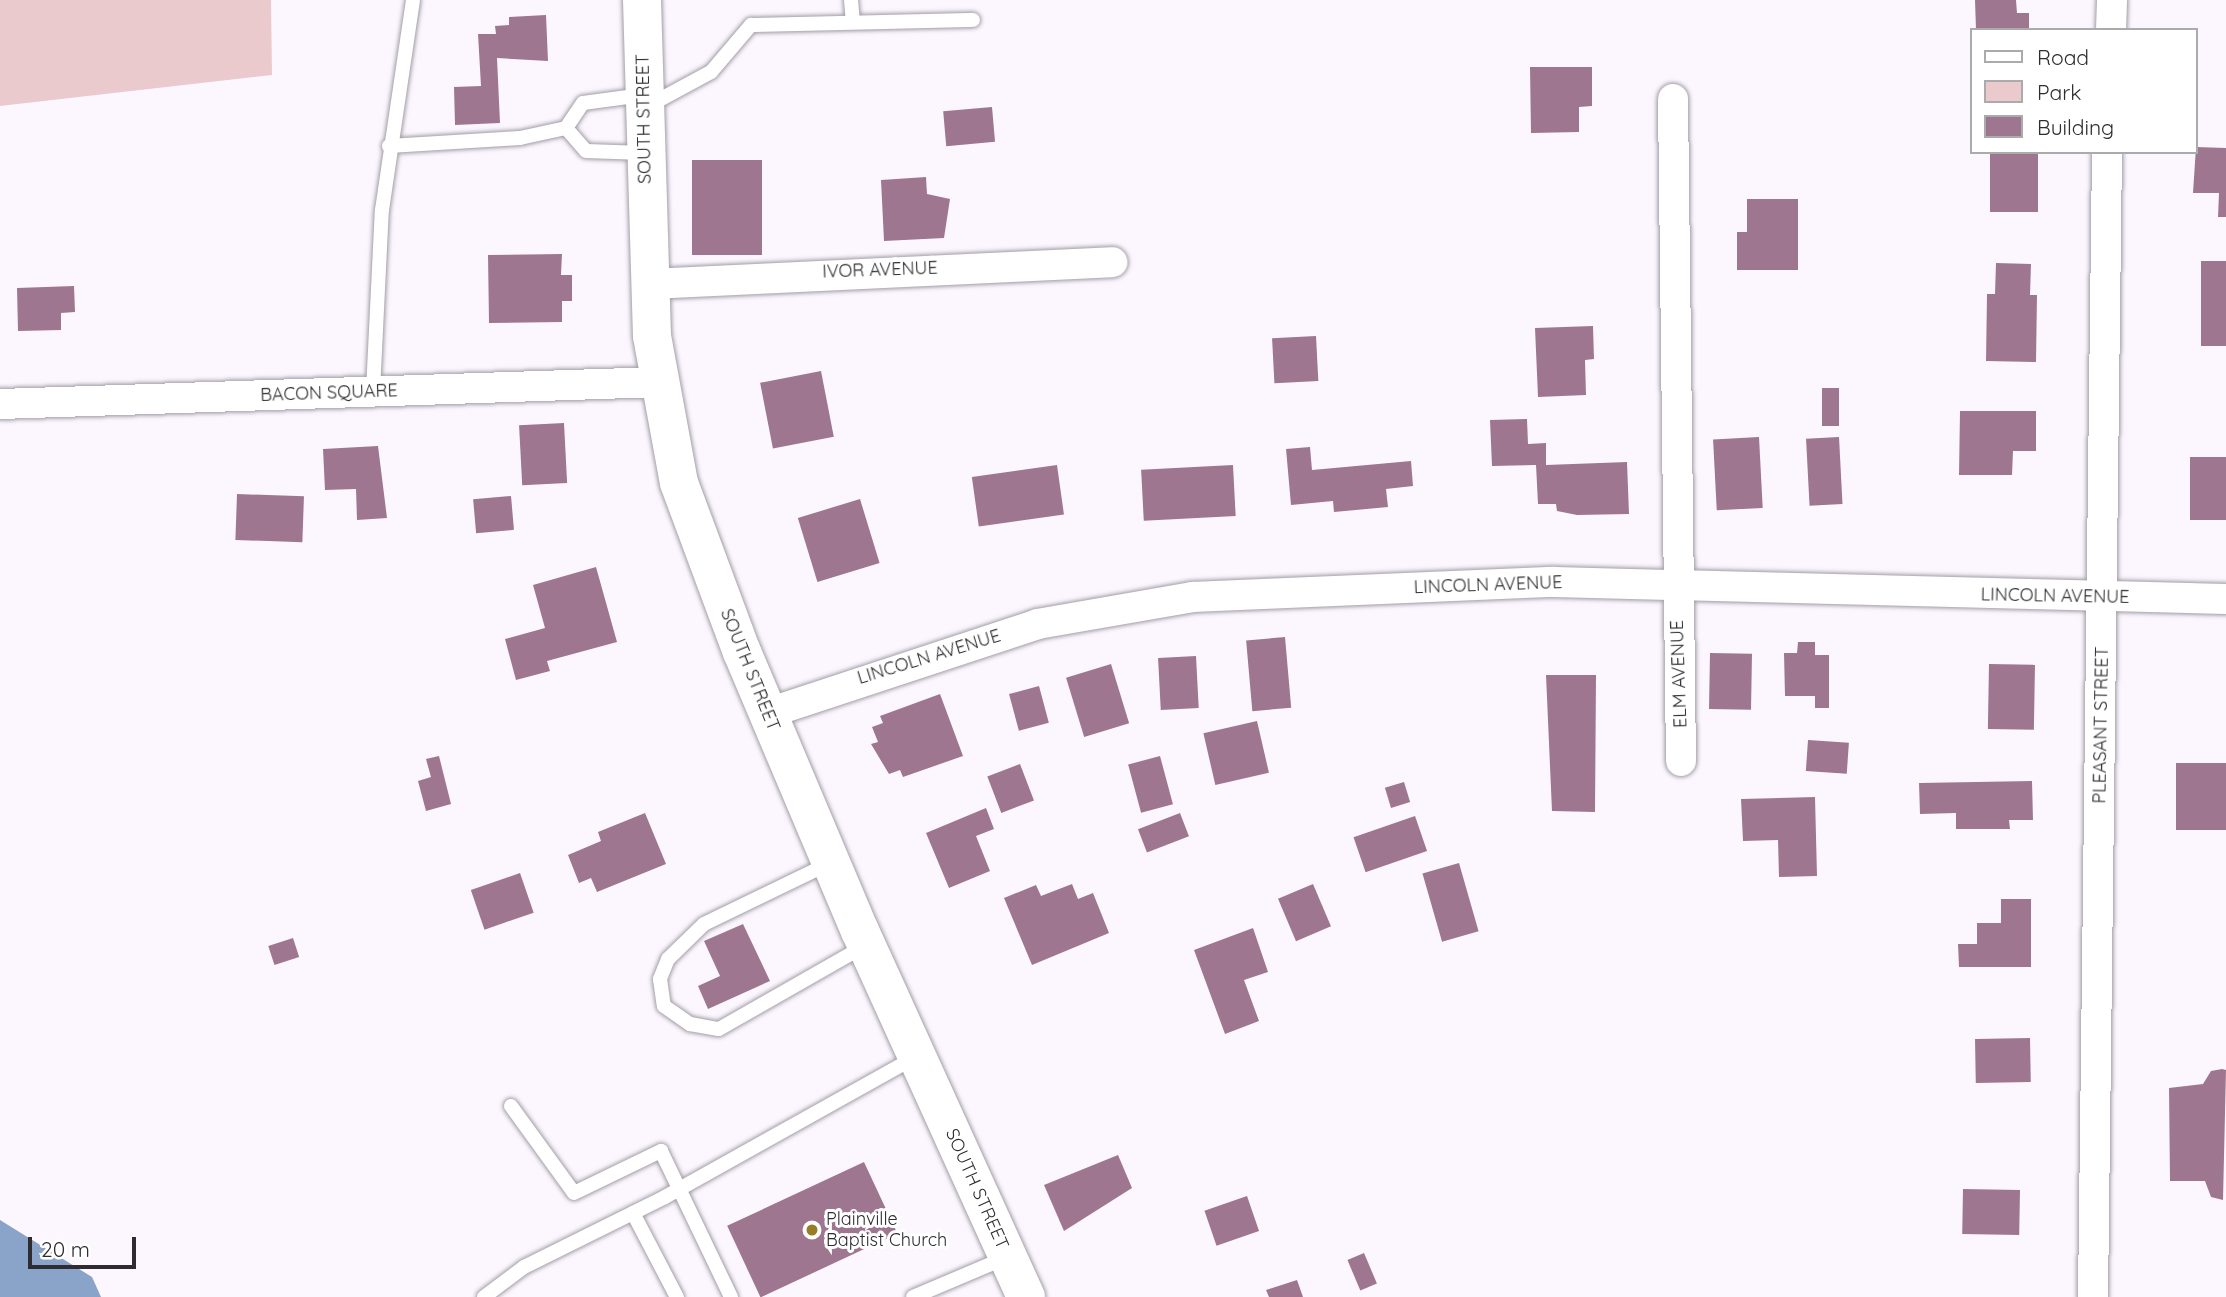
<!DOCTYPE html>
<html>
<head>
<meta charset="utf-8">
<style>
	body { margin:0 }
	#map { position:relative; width:2226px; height:1297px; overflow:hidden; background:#fcf7ff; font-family:Quicksand,sans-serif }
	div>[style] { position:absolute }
	.green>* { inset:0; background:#ebcace }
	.water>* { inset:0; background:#8aa3c8 }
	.building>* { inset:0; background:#9f768f; transform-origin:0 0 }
	.roads { filter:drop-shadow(0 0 2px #a39da6) drop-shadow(0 0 2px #a39da6) }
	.lane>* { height:14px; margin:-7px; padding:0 7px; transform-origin:7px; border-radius:7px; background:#fff }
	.street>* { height:30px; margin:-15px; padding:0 15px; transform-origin:15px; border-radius:15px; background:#fff }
	.secondary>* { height:38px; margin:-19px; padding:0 19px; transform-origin:19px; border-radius:19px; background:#fff }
	.dots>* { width:19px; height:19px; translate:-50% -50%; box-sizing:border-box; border:4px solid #fff; border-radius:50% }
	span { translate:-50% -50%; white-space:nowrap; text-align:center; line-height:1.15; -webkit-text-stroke:6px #fff; paint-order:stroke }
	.street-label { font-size:18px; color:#2e2c30 }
	.poi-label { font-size:18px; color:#2e2c30 }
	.left { translate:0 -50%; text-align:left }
	.legend { position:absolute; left:1970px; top:28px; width:228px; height:126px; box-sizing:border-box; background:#fff; border:2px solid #ababac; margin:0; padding:9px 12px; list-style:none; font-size:21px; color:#2e2c30 }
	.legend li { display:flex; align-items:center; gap:14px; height:35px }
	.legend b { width:35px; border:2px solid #ababac }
	.scale { position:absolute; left:28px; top:1237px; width:108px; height:32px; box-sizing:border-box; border:4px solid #2e2c30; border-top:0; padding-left:9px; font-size:21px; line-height:24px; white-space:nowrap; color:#2e2c30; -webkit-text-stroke:5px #fff; paint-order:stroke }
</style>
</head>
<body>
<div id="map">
	<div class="green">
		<i style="clip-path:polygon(0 0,271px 0,272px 75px,0 106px)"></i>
	</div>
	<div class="water">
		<i style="clip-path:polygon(0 1220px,92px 1277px,101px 1297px,0 1297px)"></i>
	</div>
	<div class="building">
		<i style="clip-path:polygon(1975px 0,2016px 0,2017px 13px,2029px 13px,2029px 30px,1976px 30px)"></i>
		<i style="clip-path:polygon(546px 15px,548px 61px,497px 58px,500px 123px,455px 125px,454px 87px,481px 86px,478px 34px,496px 34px,495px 26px,509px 25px,509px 17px)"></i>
		<i style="clip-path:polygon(1530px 67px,1592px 67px,1592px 106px,1579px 107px,1579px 132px,1531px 133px)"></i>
		<i style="left:992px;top:107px;width:35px;height:49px;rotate:85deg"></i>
		<i style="clip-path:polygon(2196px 147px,2226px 148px,2226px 217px,2218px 217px,2219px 193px,2193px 193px)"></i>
		<i style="left:1990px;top:152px;width:48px;height:60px"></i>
		<i style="left:692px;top:160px;width:70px;height:95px"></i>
		<i style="clip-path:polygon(926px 177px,927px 194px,950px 199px,944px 238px,884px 241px,881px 180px)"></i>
		<i style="clip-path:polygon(1747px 199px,1798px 199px,1798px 270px,1737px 270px,1737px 232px,1747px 232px)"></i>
		<i style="clip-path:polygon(562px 254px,561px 275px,572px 275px,572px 301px,562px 301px,562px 322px,489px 323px,488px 255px)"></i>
		<i style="left:2201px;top:261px;width:25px;height:85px"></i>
		<i style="clip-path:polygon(1996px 263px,2031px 264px,2030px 295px,2037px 295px,2036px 362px,1986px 361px,1987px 294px,1995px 294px)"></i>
		<i style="clip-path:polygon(74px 286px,75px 312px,61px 313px,61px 330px,18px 331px,17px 288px)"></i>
		<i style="clip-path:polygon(1593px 326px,1594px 359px,1585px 360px,1586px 395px,1538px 397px,1535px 328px)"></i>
		<i style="left:1316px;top:336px;width:45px;height:44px;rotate:87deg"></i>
		<i style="left:821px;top:371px;width:67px;height:62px;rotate:79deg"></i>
		<i style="left:1822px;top:388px;width:17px;height:38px"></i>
		<i style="clip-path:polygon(1960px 411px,2036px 411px,2036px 451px,2013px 451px,2012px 475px,1959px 475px)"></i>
		<i style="clip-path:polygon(1527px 419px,1528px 444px,1546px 443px,1546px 465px,1627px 462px,1629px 514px,1577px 515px,1557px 511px,1556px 504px,1538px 504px,1536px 465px,1492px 466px,1490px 420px)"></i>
		<i style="left:564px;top:423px;width:60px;height:45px;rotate:87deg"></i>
		<i style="left:1759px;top:437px;width:71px;height:46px;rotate:87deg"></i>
		<i style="left:1839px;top:437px;width:67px;height:33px;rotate:87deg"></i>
		<i style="clip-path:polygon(378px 446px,387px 518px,357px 520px,356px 489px,325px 490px,323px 449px)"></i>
		<i style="clip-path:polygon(1310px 447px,1312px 470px,1411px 461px,1413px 486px,1386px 489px,1388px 507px,1334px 512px,1333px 501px,1291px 505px,1286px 449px)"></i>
		<i style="left:2226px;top:457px;width:63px;height:36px;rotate:90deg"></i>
		<i style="left:1057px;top:465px;width:50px;height:86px;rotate:82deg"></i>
		<i style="left:1233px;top:465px;width:51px;height:92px;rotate:87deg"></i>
		<i style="left:237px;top:494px;width:67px;height:46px;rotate:2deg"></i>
		<i style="left:511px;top:496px;width:34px;height:38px;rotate:85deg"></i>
		<i style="left:860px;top:499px;width:67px;height:65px;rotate:73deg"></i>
		<i style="clip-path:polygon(596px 567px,617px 642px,547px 661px,550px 671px,516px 680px,505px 639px,545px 628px,533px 585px)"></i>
		<i style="left:1285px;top:637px;width:71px;height:39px;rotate:85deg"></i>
		<i style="clip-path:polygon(1798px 642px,1815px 642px,1815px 655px,1829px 655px,1829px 708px,1815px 708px,1815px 696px,1785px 696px,1784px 653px,1797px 653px)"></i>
		<i style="left:1710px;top:653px;width:42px;height:56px;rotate:1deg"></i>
		<i style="left:1196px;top:656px;width:52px;height:38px;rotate:87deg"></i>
		<i style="left:1111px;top:664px;width:62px;height:47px;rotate:73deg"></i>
		<i style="left:1989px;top:664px;width:46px;height:65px;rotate:1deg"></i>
		<i style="clip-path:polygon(1546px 675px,1596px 675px,1595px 812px,1552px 811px)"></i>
		<i style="left:1039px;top:686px;width:38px;height:31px;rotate:75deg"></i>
		<i style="clip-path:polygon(940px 694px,963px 756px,903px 777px,900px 770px,889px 774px,871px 744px,878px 742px,872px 727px,883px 723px,880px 716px)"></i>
		<i style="left:1257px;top:721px;width:53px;height:55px;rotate:77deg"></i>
		<i style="left:1808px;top:740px;width:41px;height:31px;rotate:4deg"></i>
		<i style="clip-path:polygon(439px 756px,451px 804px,426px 811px,418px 781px,431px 777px,426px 759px)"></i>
		<i style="left:1160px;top:756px;width:50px;height:33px;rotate:75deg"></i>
		<i style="left:2176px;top:763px;width:50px;height:67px"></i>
		<i style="left:1020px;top:764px;width:39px;height:35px;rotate:69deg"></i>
		<i style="clip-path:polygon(2032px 781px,2033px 820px,2009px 820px,2010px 829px,1956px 829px,1956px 813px,1920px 814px,1919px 783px)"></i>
		<i style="left:1404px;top:782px;width:21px;height:20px;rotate:73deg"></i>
		<i style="clip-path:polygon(1815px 797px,1817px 876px,1779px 877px,1778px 840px,1743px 841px,1741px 799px)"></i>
		<i style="clip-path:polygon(986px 808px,994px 829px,976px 836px,990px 871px,949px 888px,926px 833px)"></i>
		<i style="clip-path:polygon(645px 813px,666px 864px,597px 892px,591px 878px,579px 883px,568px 855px,601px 841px,598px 832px)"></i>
		<i style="left:1180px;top:813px;width:25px;height:45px;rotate:69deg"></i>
		<i style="left:1415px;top:816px;width:37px;height:65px;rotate:71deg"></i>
		<i style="left:1459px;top:863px;width:71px;height:38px;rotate:74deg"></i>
		<i style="left:520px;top:873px;width:42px;height:52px;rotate:71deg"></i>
		<i style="clip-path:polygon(1072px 884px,1078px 899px,1093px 893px,1109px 933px,1032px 965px,1004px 898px,1036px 885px,1041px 896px)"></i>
		<i style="left:1313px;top:884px;width:46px;height:38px;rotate:67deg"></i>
		<i style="clip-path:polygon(2001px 899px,2031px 899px,2031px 967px,1959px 967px,1958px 944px,1977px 944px,1977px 923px,2001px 923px)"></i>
		<i style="clip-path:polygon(743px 924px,770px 981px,708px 1009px,698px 986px,720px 976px,704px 941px)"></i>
		<i style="clip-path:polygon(1253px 928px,1268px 972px,1244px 980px,1259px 1021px,1225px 1034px,1194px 950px)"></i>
		<i style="left:293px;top:938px;width:20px;height:26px;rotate:72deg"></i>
		<i style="left:2030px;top:1038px;width:44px;height:55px;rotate:89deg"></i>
		<i style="clip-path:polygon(2222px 1069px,2226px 1070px,2223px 1200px,2211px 1197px,2205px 1181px,2170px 1181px,2169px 1088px,2203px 1084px,2211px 1071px)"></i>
		<i style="clip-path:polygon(1118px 1155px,1132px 1188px,1064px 1231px,1044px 1185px)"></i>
		<i style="left:864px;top:1162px;width:79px;height:151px;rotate:65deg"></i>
		<i style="left:1963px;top:1189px;width:57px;height:45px;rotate:1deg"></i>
		<i style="left:1247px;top:1196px;width:37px;height:45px;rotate:71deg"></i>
		<i style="left:1364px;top:1253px;width:33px;height:18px;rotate:67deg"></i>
		<i style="clip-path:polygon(1297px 1280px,1303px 1297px,1269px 1297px,1266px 1290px)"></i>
	</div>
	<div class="roads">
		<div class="lane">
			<i style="left:851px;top:0;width:22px;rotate:85deg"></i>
			<i style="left:648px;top:106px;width:72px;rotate:-28.4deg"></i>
			<i style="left:711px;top:72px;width:62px;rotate:-49.6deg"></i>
			<i style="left:751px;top:25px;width:222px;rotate:-1.3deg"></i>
			<i style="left:566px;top:128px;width:30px;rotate:49deg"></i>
			<i style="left:586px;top:151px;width:58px;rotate:2deg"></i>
			<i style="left:389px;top:146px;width:131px;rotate:-3.5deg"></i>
			<i style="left:520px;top:138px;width:47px;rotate:-12.3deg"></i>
			<i style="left:566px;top:128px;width:30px;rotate:-56deg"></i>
			<i style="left:583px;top:103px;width:60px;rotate:-7.7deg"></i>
			<i style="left:373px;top:391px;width:181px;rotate:-87.2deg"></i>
			<i style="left:382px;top:210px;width:212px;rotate:-81.6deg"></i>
			<i style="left:830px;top:863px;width:140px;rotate:154.2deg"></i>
			<i style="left:704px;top:924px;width:50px;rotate:135.8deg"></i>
			<i style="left:668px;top:959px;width:22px;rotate:112deg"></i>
			<i style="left:660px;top:979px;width:27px;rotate:82deg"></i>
			<i style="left:664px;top:1006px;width:32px;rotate:35deg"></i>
			<i style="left:690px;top:1024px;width:29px;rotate:10deg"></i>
			<i style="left:719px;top:1029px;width:169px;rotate:-29.7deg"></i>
			<i style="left:511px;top:1106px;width:107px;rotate:54.1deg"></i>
			<i style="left:574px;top:1193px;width:97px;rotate:-25.8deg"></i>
			<i style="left:661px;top:1151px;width:162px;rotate:64.4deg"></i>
			<i style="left:633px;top:1213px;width:95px;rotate:62.4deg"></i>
			<i style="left:484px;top:1297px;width:50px;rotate:-36.9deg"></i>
			<i style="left:524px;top:1267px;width:157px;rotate:-26.4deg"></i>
			<i style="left:665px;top:1197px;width:287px;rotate:-29.2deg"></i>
			<i style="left:913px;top:1297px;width:100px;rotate:-23deg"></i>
		</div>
		<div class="street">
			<i style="left:2111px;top:30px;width:30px;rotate:-88deg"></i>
			<i style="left:1673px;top:99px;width:662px;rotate:89.31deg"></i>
			<i style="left:649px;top:284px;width:464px;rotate:-2.7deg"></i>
			<i style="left:0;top:404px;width:658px;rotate:-1.91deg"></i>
			<i style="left:768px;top:713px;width:284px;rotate:-18.2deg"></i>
			<i style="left:1038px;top:624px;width:156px;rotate:-9.9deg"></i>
			<i style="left:1192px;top:597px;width:362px;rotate:-2.4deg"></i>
			<i style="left:1554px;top:582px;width:672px;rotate:1.45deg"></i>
			<i style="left:2093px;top:1297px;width:1145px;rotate:-89.3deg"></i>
		</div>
		<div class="secondary">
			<i style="left:642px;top:0;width:336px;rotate:88.3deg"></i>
			<i style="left:652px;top:336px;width:149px;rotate:79.6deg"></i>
			<i style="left:679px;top:483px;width:180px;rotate:69.6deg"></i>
			<i style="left:742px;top:652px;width:303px;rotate:67.1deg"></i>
			<i style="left:860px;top:931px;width:402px;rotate:65.6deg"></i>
		</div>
	</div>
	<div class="dots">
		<i style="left:812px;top:1230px;background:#957e26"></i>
	</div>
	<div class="street-label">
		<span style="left:644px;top:119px;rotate:-91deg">SOUTH STREET</span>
		<span style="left:880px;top:270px;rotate:-2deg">IVOR AVENUE</span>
		<span style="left:329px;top:393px;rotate:-2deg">BACON SQUARE</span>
		<span style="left:1488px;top:585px;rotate:-2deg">LINCOLN AVENUE</span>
		<span style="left:2055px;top:596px;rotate:1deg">LINCOLN AVENUE</span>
		<span style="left:929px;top:657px;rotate:-17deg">LINCOLN AVENUE</span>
		<span style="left:750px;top:670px;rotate:68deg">SOUTH STREET</span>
		<span style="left:1679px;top:674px;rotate:-92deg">ELM AVENUE</span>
		<span style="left:2101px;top:725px;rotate:-89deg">PLEASANT STREET</span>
		<span style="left:977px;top:1189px;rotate:66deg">SOUTH STREET</span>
	</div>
	<div class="poi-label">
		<span class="left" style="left:826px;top:1230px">Plainville<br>Baptist Church</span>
	</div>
	<ul class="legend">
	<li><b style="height:9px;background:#fff"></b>Road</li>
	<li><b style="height:19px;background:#ebcace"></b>Park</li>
	<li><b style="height:19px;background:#9f768f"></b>Building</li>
	</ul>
	<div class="scale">20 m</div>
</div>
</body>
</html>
